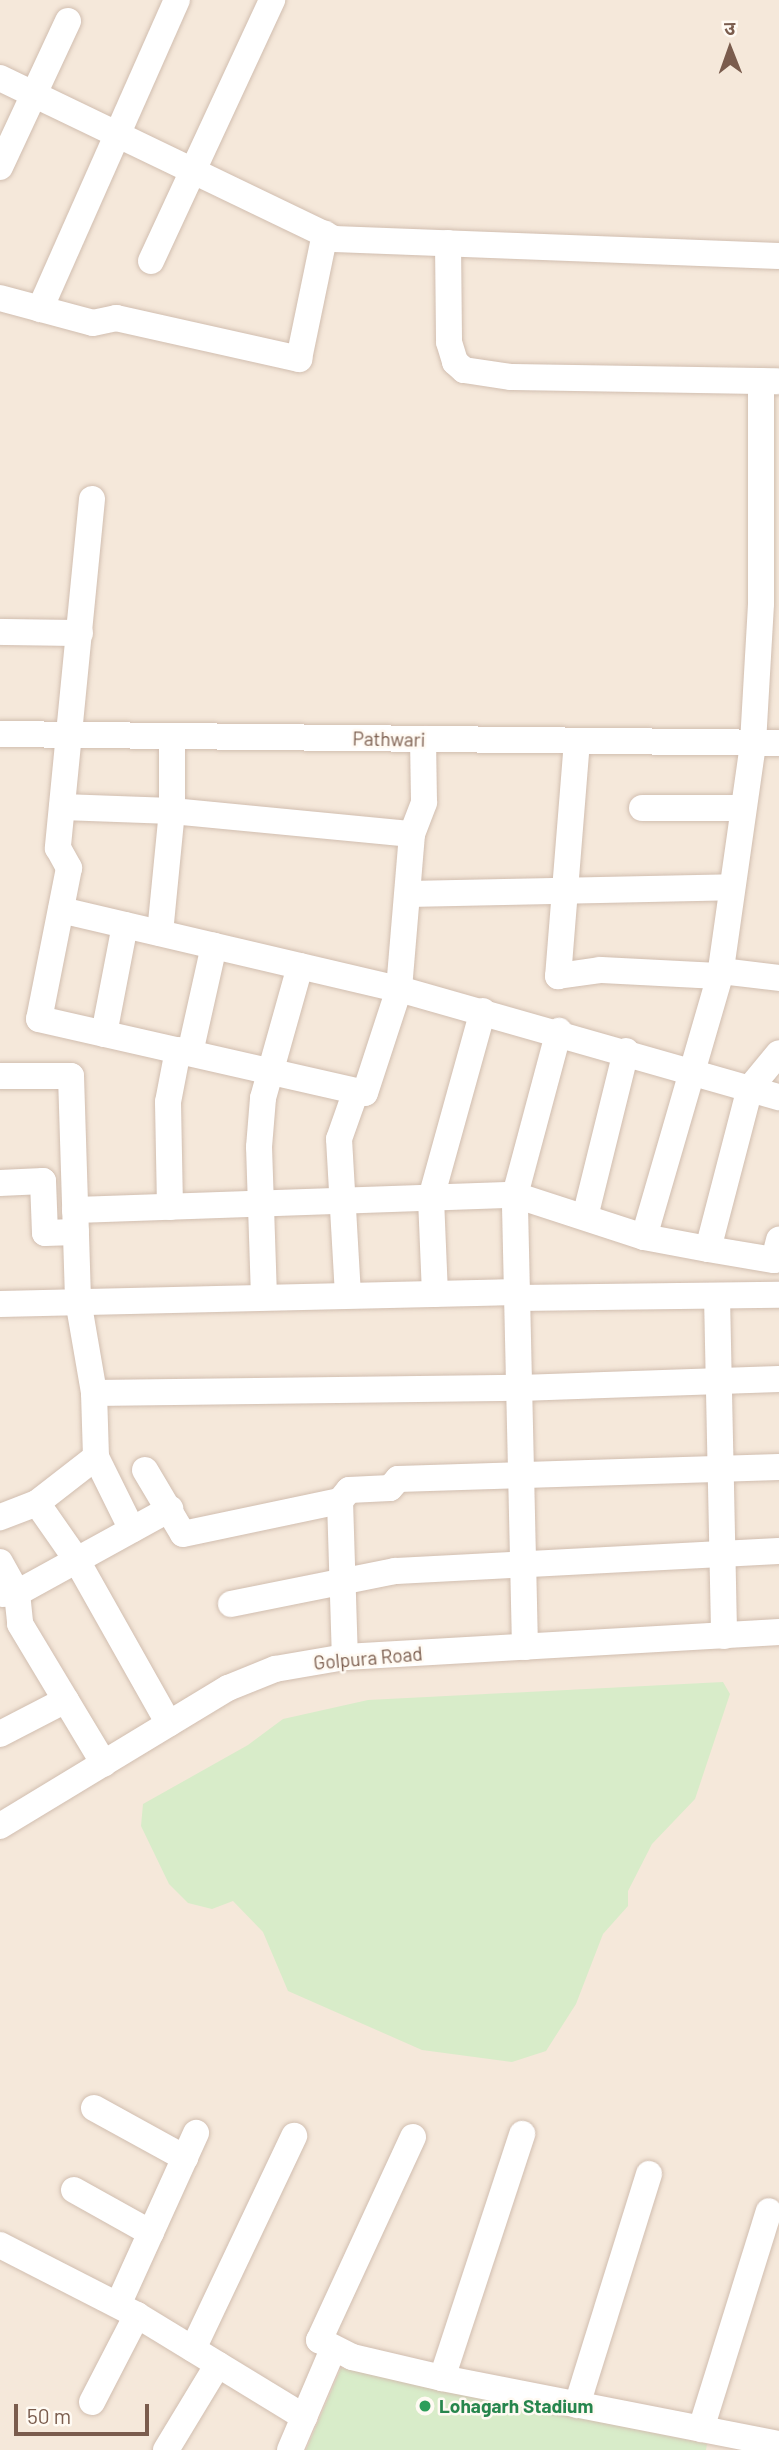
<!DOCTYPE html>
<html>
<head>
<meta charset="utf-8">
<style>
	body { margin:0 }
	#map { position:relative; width:779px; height:2450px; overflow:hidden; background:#fdf6ec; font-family:Barlow,"Noto Sans Devanagari",sans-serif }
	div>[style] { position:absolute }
	.residential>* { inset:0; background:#f5e8da; transform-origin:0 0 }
	.green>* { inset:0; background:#d8ecc9 }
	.roads { filter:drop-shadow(0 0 2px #d1beb0) drop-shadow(0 0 2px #d1beb0) }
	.minor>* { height:26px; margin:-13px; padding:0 13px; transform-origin:13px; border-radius:13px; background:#fff }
	.dots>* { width:19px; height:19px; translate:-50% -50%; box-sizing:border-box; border:4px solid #fffaf3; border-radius:50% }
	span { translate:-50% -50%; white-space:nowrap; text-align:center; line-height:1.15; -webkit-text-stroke:5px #fffaf3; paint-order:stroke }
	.street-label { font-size:19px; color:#7a5c4d }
	.leisure-label { font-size:19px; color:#27864d; font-weight:700 }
	.left { translate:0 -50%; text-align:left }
	.north { position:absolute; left:695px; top:14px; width:70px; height:70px; -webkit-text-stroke:5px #fffaf3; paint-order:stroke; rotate:359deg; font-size:19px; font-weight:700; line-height:28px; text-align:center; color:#7a5c4d }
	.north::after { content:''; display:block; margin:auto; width:24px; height:32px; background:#7a5c4d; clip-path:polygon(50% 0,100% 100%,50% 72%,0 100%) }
	.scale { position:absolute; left:14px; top:2404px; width:135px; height:32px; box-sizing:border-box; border:4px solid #7a5c4d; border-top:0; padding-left:9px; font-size:21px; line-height:24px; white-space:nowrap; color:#7a5c4d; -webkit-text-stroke:5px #fffaf3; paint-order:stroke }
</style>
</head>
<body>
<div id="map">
	<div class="residential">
		<i style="left:0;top:0;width:779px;height:2450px"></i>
	</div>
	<div class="green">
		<i style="clip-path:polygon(723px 1682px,730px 1694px,695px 1799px,652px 1844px,628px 1891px,628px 1906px,603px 1934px,576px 2004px,546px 2051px,512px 2062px,422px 2050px,288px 1991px,263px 1932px,233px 1901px,212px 1909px,188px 1903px,169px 1884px,141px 1826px,143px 1804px,248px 1745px,283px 1719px,368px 1700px)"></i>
		<i style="clip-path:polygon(341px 2368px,707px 2444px,706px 2450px,306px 2450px)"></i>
	</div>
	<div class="roads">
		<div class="minor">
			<i style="left:0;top:78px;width:371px;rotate:25.7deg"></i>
			<i style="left:334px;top:239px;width:445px;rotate:2.2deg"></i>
			<i style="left:0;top:167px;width:161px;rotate:-65deg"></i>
			<i style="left:448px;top:243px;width:99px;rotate:89.4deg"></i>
			<i style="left:449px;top:342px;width:21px;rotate:73deg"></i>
			<i style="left:455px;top:362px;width:12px;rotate:42deg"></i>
			<i style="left:464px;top:370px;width:48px;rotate:8.5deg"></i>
			<i style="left:511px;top:377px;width:266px;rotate:0.9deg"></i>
			<i style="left:151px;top:261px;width:288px;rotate:-65.1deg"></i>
			<i style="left:0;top:298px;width:96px;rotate:15deg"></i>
			<i style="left:93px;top:323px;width:24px;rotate:-12deg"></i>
			<i style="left:116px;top:318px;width:188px;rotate:12.6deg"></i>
			<i style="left:299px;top:359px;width:128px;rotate:-78.3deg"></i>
			<i style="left:40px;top:309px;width:338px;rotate:-66.1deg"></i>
			<i style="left:92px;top:499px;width:351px;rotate:95.6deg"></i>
			<i style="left:58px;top:848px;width:23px;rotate:61deg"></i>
			<i style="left:69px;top:868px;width:154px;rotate:101.2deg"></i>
			<i style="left:39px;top:1019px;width:334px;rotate:12.8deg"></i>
			<i style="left:365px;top:1093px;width:109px;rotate:-71.9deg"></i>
			<i style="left:399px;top:989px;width:156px;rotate:-85.2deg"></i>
			<i style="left:0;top:632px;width:80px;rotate:0.7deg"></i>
			<i style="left:0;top:734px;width:779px;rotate:0.66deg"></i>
			<i style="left:577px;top:741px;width:236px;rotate:94.6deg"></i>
			<i style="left:558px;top:976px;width:42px;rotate:-8.1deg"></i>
			<i style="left:600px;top:970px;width:120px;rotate:2.9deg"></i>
			<i style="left:62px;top:807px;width:110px;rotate:2.1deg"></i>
			<i style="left:172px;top:811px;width:241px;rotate:5.5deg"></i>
			<i style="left:412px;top:834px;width:34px;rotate:-69deg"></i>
			<i style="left:424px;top:802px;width:63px;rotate:-90.9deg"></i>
			<i style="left:642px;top:808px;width:101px"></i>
			<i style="left:409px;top:894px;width:323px;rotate:-1.2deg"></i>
			<i style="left:61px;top:910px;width:347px;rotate:13.2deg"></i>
			<i style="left:399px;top:989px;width:395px;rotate:15.9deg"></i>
			<i style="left:160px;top:933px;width:123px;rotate:-84.4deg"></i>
			<i style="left:172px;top:811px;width:75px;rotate:-90deg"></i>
			<i style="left:721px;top:971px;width:58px;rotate:6.9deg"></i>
			<i style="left:104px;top:1034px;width:111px;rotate:-79.1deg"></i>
			<i style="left:190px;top:1053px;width:110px;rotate:-77.4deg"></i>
			<i style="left:0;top:1076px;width:71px"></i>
			<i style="left:71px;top:1076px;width:224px;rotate:88.2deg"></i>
			<i style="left:78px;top:1300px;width:94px;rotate:80.2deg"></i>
			<i style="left:94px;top:1393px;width:64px;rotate:88.2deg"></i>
			<i style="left:96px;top:1457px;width:75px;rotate:142.1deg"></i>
			<i style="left:37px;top:1503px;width:40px;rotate:159deg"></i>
			<i style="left:0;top:1183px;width:43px;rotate:-2.7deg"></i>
			<i style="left:43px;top:1181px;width:52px;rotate:87.8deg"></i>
			<i style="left:45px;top:1233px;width:31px;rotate:-2deg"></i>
			<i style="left:170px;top:1207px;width:105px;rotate:-91.1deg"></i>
			<i style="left:168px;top:1102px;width:53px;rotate:-79.1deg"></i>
			<i style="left:75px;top:1210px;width:440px;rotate:-2deg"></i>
			<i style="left:515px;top:1195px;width:136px;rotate:18deg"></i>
			<i style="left:644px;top:1237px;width:65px;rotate:10.6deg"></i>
			<i style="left:708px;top:1249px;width:67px;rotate:9.5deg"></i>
			<i style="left:774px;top:1260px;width:21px;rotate:-76deg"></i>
			<i style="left:585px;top:1217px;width:171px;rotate:-76.1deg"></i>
			<i style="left:644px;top:1237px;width:272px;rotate:-73.8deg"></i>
			<i style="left:720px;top:976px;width:235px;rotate:-81.9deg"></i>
			<i style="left:753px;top:743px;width:140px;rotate:-86.7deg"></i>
			<i style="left:761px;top:603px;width:222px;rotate:-90deg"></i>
			<i style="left:708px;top:1249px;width:166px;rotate:-75.4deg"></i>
			<i style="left:750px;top:1088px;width:45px;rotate:-50.4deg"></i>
			<i style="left:435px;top:1294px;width:96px;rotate:-92.4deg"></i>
			<i style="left:431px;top:1198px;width:194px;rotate:-74.5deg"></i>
			<i style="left:348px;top:1295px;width:156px;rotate:-93.3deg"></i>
			<i style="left:339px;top:1139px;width:51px;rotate:-70.5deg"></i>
			<i style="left:717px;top:1296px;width:340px;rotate:88.8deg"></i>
			<i style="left:264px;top:1297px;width:150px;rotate:-91.9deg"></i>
			<i style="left:259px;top:1147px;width:49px;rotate:-85.3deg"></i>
			<i style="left:263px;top:1098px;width:137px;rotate:-74.3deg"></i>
			<i style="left:518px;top:1298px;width:261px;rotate:-0.7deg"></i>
			<i style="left:0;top:1304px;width:518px;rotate:-1.33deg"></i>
			<i style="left:94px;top:1393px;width:426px;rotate:-0.7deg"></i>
			<i style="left:520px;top:1388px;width:259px;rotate:-2deg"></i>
			<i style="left:96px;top:1457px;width:81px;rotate:63.7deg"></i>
			<i style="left:145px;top:1470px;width:74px;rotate:59.3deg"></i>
			<i style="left:183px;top:1534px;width:160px;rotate:-11.9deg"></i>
			<i style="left:340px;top:1501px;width:14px;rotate:-51deg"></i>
			<i style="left:349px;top:1490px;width:41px;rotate:-2.8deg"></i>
			<i style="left:390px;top:1488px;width:12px;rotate:-48deg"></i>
			<i style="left:398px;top:1479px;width:381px;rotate:-1.8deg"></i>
			<i style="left:340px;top:1501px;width:156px;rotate:88.2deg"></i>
			<i style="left:37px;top:1503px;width:68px;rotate:55.1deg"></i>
			<i style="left:76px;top:1559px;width:189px;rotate:60.6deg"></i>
			<i style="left:0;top:1562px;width:35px;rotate:61deg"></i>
			<i style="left:17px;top:1593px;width:31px;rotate:84deg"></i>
			<i style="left:20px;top:1624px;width:163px;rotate:59deg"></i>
			<i style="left:2px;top:1594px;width:15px;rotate:-4deg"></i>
			<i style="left:17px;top:1593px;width:175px;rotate:-28.8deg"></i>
			<i style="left:231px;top:1604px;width:167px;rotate:-11.4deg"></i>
			<i style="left:395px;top:1571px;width:385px;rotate:-3deg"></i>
			<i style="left:525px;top:1647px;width:452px;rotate:-91.3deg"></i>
			<i style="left:515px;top:1195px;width:170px;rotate:-75deg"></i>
			<i style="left:0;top:1734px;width:74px;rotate:-27.3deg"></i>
			<i style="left:0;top:1826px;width:267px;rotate:-31.2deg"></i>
			<i style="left:228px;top:1688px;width:51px;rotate:-22deg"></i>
			<i style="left:275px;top:1669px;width:71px;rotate:-9.7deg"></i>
			<i style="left:345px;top:1657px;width:435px;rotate:-3.3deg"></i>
			<i style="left:94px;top:2108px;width:104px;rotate:28.8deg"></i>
			<i style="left:413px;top:2137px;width:224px;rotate:114.8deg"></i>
			<i style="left:319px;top:2340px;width:37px;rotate:27deg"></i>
			<i style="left:352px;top:2357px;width:92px;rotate:13.1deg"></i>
			<i style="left:442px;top:2378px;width:343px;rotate:11.1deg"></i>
			<i style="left:74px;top:2190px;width:88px;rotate:29.2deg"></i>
			<i style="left:0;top:2245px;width:154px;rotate:27.1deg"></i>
			<i style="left:137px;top:2315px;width:196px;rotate:31.4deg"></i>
			<i style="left:118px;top:2305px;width:189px;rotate:-65.6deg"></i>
			<i style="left:193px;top:2349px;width:236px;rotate:-64.6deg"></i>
			<i style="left:442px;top:2378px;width:257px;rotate:-71.8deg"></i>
			<i style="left:92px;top:2402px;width:98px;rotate:-62.7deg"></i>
			<i style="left:577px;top:2405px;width:242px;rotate:-72.7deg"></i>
			<i style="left:701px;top:2429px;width:228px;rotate:-72.7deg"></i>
			<i style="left:166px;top:2450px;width:100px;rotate:-58.8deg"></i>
			<i style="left:290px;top:2450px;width:110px;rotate:-66.9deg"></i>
		</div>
	</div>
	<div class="dots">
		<i style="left:425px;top:2406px;background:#2e9e5b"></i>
	</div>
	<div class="street-label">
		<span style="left:389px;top:739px;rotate:1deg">Pathwari</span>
		<span style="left:368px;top:1658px;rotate:-5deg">Golpura Road</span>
	</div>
	<div class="leisure-label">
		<span class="left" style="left:439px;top:2406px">Lohagarh Stadium</span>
	</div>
	<div class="north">उ</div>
	<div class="scale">50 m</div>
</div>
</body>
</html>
